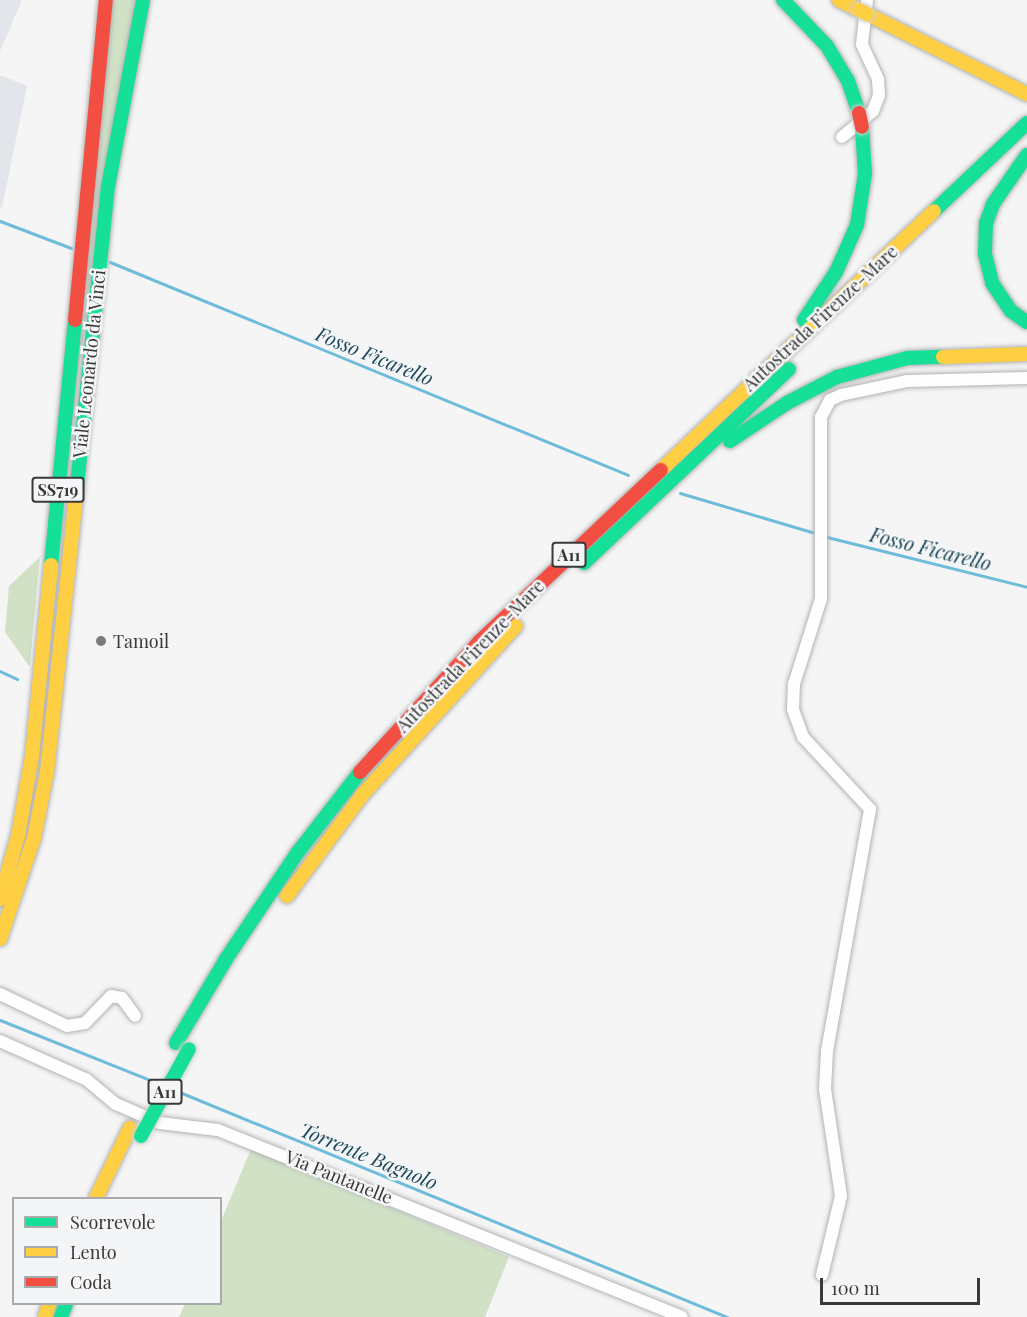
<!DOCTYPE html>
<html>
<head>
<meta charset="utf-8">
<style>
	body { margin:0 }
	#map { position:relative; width:1027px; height:1317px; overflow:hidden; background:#f5f5f6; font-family:"Playfair Display",serif }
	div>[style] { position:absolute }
	.built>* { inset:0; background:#e2e5ea }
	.green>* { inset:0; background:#d0e1c6 }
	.stream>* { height:3px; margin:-1.5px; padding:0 1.5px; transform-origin:1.5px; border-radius:1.5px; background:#6fbcda }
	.roads { filter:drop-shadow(0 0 2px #b2b3b4) drop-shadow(0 0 2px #b2b3b4) }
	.street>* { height:12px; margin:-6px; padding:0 6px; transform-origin:6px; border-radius:6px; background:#fefefe }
	.fast>* { height:14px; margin:-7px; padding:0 7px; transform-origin:7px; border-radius:7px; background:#16e098 }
	.slow>* { height:14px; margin:-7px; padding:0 7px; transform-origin:7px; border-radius:7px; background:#ffcf43 }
	.jam>* { height:14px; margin:-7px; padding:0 7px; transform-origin:7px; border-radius:7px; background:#f24e42 }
	.bridges { filter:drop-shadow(0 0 2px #d0d0d1) drop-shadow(0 0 2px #d0d0d1) }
	.fast-bridge>* { height:14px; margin:-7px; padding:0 7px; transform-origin:7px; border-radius:7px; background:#16e098 }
	.slow-bridge>* { height:14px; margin:-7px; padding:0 7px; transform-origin:7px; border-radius:7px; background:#ffcf43 }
	.jam-bridge>* { height:14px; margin:-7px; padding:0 7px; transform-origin:7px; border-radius:7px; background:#f24e42 }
	.dots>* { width:16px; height:16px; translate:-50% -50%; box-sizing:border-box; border:3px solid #f4f5f7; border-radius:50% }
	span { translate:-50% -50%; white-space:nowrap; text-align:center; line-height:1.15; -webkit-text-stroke:5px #f4f5f7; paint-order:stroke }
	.shield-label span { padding:2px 4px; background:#f4f5f7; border:2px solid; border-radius:4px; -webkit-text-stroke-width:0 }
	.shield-label { font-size:16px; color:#39393a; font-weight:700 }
	.street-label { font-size:18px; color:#39393a }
	.poi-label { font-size:18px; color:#39393a }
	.left { translate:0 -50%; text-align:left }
	.water-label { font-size:20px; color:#1b485a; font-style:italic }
	.legend { position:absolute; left:12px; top:1197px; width:210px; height:108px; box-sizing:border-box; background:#f4f5f7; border:2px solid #a9aaab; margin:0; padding:8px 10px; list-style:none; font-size:18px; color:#39393a }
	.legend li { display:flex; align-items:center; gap:12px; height:30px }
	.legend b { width:30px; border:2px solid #a9aaab }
	.scale { position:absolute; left:820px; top:1278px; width:160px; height:27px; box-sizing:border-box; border:3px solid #39393a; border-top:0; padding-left:8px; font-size:18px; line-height:21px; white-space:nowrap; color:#39393a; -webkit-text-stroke:4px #f4f5f7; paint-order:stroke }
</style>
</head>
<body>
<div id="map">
	<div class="built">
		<i style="clip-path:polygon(0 0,22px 0,0 51px)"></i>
		<i style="clip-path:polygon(0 75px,27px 86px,2px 208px,0 207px)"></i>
	</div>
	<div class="green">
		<i style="clip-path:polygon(112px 0,136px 0,74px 395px)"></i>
		<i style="clip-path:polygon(40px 557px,30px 665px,29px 666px,5px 632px,9px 586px)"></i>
		<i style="clip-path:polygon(251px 1149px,509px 1257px,485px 1317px,179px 1317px,185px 1304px,220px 1304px,221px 1221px)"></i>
	</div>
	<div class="stream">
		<i style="left:0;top:221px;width:76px;rotate:20.8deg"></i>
		<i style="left:110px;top:262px;width:560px;rotate:22.35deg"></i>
		<i style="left:680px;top:493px;width:138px;rotate:16.5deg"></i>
		<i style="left:827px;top:537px;width:206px;rotate:14deg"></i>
		<i style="left:0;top:671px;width:19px;rotate:25deg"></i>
		<i style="left:0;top:1020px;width:172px;rotate:21.8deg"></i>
		<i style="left:177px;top:1091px;width:595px;rotate:22.34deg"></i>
	</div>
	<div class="roads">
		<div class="street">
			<i style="left:842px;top:137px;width:40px;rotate:-40deg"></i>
			<i style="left:873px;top:111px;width:17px;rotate:-69deg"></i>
			<i style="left:879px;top:95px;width:16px;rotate:-94deg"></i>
			<i style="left:878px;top:79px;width:38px;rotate:-115deg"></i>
			<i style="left:862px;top:44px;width:44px;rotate:-83.5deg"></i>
			<i style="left:0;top:994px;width:74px;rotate:25.5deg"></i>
			<i style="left:67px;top:1026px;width:18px;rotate:-9deg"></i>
			<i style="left:85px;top:1023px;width:37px;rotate:-46deg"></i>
			<i style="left:111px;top:996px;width:11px;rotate:10deg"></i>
			<i style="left:122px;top:998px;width:22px;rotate:54deg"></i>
			<i style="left:0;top:1041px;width:95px;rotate:24.1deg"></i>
			<i style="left:87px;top:1080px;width:38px;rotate:40deg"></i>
			<i style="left:116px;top:1104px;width:48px;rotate:23.4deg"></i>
			<i style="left:160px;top:1123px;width:58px;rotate:6.9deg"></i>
			<i style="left:218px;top:1130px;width:500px;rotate:21.95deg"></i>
			<i style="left:822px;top:1275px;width:81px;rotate:-76.5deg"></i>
			<i style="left:841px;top:1196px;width:108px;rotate:-98.5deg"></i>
			<i style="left:825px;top:1089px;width:38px;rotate:-87deg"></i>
			<i style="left:827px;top:1051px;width:246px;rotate:-79.9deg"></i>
			<i style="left:870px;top:809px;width:98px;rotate:-132.9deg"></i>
			<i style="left:803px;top:737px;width:29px;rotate:-110deg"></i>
			<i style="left:793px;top:710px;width:26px;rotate:-88deg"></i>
			<i style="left:794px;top:684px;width:89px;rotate:-72.4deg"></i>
			<i style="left:821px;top:599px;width:182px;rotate:-90deg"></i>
			<i style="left:821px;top:417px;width:19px;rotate:-62deg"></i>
			<i style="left:830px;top:400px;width:12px;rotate:-24deg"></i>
			<i style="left:841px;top:395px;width:67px;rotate:-12deg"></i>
			<i style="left:907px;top:381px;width:120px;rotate:-1.4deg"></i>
		</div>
		<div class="fast">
			<i style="left:783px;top:0;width:64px;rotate:46.3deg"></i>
			<i style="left:827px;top:46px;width:41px;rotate:59deg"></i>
			<i style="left:848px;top:81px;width:34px;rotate:71deg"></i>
			<i style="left:1027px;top:155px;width:60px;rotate:124.8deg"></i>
			<i style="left:993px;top:204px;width:20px;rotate:110deg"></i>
			<i style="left:986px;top:223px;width:31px;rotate:92deg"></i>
			<i style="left:985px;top:254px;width:30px;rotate:76deg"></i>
			<i style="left:992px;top:283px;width:34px;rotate:56deg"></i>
			<i style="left:1011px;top:311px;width:19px;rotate:35deg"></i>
			<i style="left:934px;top:211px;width:128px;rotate:-43.4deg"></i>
			<i style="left:804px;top:320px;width:58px;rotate:-56.3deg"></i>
			<i style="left:836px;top:272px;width:51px;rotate:-65.9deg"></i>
			<i style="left:857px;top:225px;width:52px;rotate:-81.1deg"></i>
			<i style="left:865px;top:174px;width:47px;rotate:-93.7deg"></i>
			<i style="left:730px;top:441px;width:69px;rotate:-33.7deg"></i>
			<i style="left:787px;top:403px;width:56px;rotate:-27.5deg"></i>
			<i style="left:837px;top:377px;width:73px;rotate:-15deg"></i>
			<i style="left:908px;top:358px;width:35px;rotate:-2deg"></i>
			<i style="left:77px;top:486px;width:301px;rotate:-84.1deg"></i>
			<i style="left:108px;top:187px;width:190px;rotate:-79.4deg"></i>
			<i style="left:584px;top:563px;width:282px;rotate:-43.4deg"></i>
			<i style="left:51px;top:565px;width:246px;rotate:-84.4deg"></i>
			<i style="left:176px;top:1043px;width:98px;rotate:-59.2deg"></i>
			<i style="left:226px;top:959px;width:129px;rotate:-56.1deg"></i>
			<i style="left:298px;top:852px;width:101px;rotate:-52.2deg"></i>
			<i style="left:61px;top:1317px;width:14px;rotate:-69deg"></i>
		</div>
		<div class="slow">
			<i style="left:839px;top:0;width:22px;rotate:27deg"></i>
			<i style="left:867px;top:14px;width:179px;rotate:26.6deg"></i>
			<i style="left:943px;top:357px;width:84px;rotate:-2deg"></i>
			<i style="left:661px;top:470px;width:376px;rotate:-43.5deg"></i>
			<i style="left:287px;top:896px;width:127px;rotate:-53.3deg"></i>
			<i style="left:363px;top:794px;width:227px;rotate:-47.7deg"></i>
			<i style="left:0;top:899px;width:66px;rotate:-74.1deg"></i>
			<i style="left:18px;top:836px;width:81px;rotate:-80.1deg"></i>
			<i style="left:32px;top:756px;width:192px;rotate:-84.3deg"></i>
			<i style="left:0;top:939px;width:107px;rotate:-71.4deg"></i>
			<i style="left:34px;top:838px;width:67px;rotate:-78.9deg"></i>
			<i style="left:47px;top:772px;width:288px;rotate:-84deg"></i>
			<i style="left:96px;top:1198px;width:78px;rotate:-64.1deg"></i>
			<i style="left:45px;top:1317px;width:14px;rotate:-73deg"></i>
		</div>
		<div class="jam">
			<i style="left:75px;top:320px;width:321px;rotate:-84.5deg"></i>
			<i style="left:360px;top:772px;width:178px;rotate:-47.5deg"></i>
			<i style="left:480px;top:641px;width:249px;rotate:-43.4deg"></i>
		</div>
	</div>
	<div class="bridges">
		<div class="fast-bridge">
			<i style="left:141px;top:1136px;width:99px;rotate:-61.1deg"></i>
		</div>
		<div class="slow-bridge">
			<i style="left:859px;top:10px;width:9px;rotate:27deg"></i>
		</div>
		<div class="jam-bridge">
			<i style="left:859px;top:113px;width:14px;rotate:78deg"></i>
		</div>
	</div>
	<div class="dots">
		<i style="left:101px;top:641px;background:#7b7b7c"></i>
	</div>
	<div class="shield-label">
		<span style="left:58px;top:490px">SS719</span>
		<span style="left:569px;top:555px">A11</span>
		<span style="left:165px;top:1092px">A11</span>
	</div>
	<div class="street-label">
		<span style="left:820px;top:318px;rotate:-43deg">Autostrada Firenze-Mare</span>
		<span style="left:89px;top:364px;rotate:-84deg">Viale Leonardo da Vinci</span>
		<span style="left:470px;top:656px;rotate:-46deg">Autostrada Firenze-Mare</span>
		<span style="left:339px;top:1177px;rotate:22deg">Via Pantanelle</span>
	</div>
	<div class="poi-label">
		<span class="left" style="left:113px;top:641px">Tamoil</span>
	</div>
	<div class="water-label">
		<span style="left:375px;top:355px;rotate:22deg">Fosso Ficarello</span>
		<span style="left:931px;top:548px;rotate:14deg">Fosso Ficarello</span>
		<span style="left:369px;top:1155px;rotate:22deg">Torrente Bagnolo</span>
	</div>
	<ul class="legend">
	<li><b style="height:8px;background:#16e098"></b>Scorrevole</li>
	<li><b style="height:8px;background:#ffcf43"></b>Lento</li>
	<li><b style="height:8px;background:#f24e42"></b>Coda</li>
	</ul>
	<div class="scale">100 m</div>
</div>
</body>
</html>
